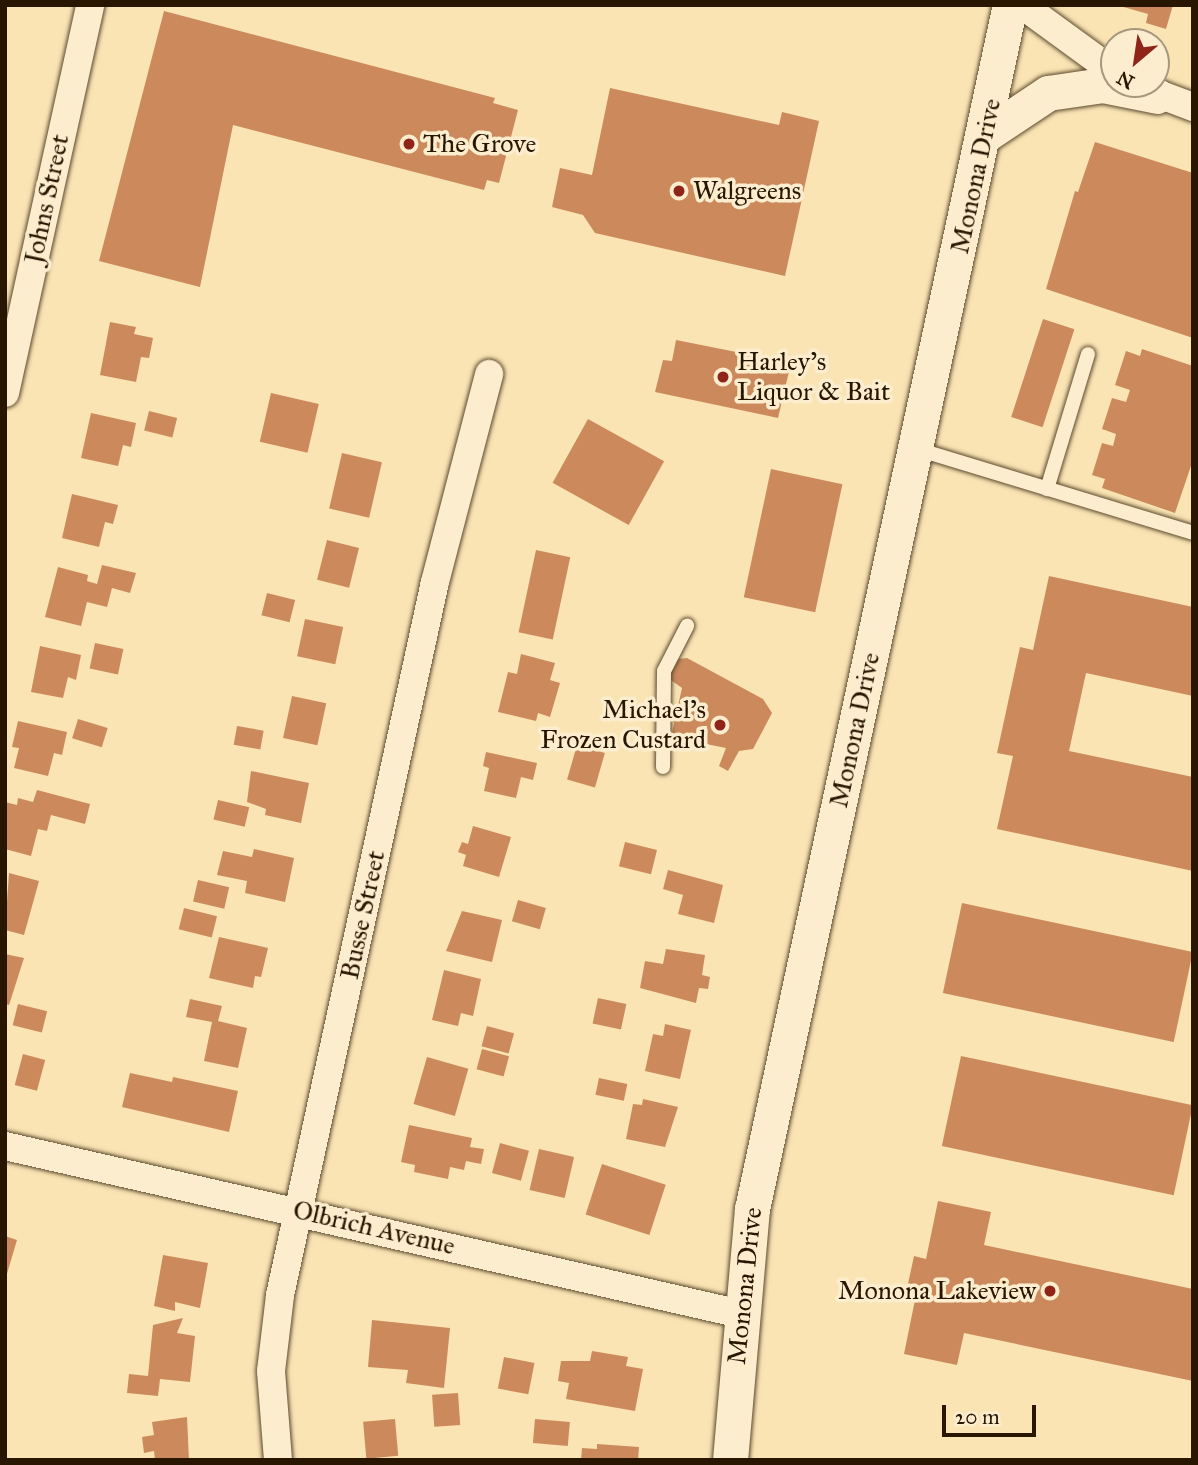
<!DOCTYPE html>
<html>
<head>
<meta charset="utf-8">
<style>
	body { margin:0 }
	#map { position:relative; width:1198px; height:1465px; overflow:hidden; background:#fae4b4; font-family:"IM FELL Great Primer",serif }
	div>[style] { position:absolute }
	.building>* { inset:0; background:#cc8a5c; transform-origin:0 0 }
	.roads { filter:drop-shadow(0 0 2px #5c4a2d) drop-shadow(0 0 2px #5c4a2d) }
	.service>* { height:14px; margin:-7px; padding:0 7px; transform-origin:7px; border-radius:7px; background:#fcedce }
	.minor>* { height:28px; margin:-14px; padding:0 14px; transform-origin:14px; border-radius:14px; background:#fcedce }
	.tertiary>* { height:35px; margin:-17.5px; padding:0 17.5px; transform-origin:17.5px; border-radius:17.5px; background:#fcedce }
	.dots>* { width:19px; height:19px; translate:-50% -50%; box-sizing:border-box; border:4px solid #fcedce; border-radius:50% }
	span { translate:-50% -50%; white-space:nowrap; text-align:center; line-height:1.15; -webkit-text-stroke:7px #fcedce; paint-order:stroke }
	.poi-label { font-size:26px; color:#281600 }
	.left { translate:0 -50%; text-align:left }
	.right { translate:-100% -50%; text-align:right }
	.street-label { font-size:26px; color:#281600 }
	.frame { position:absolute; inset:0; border:7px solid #281600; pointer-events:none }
	.north { position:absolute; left:1100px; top:28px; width:70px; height:70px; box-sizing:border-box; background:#fcedce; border:2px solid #a7977c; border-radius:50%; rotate:209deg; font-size:19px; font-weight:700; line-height:28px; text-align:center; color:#281600 }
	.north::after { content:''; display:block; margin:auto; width:24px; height:32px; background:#8f2418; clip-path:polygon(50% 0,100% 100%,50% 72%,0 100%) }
	.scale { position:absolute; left:942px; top:1405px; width:94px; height:32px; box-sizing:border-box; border:4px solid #281600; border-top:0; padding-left:9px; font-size:21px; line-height:24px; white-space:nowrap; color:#281600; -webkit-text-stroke:5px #fcedce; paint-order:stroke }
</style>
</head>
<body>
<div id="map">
	<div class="building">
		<i style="clip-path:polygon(1173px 5px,1166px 29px,1146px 23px,1148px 14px,1120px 6px)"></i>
		<i style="clip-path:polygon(164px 11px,495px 98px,493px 103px,518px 110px,499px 183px,487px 180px,484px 190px,233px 125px,200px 287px,99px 261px)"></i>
		<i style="clip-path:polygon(610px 88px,779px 125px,782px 112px,819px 121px,785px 276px,595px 233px,583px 215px,552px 207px,560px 168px,592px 175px)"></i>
		<i style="clip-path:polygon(1095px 142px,1193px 173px,1193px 338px,1046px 289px,1075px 191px,1078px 192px)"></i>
		<i style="left:1043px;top:319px;width:33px;height:103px;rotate:18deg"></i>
		<i style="clip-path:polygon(110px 322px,136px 327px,134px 334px,153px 338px,149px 358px,141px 357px,136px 382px,100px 375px)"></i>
		<i style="clip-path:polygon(676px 340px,791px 363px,778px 418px,655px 392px,663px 360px,672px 361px)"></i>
		<i style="clip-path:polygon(1142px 349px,1193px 366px,1193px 460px,1175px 513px,1102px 488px,1105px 479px,1092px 475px,1102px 443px,1113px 446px,1116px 434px,1102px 429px,1112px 398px,1126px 402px,1130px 390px,1115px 385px,1126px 351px,1140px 356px)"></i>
		<i style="left:271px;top:393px;width:49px;height:50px;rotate:13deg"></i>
		<i style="left:149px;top:411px;width:29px;height:20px;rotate:14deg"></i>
		<i style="clip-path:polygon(91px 413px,136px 423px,131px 447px,123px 445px,118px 466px,81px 458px)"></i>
		<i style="left:588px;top:419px;width:87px;height:73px;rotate:29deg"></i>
		<i style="left:342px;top:453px;width:41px;height:57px;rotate:13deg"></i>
		<i style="left:771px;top:469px;width:73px;height:131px;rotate:12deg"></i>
		<i style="clip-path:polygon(72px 494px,118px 505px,113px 524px,105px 522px,99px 547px,62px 538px)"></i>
		<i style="left:327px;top:540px;width:33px;height:41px;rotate:14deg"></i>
		<i style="left:536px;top:550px;width:35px;height:84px;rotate:12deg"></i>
		<i style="clip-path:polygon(102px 565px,136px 573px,130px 593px,112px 588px,107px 607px,87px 602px,81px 626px,45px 617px,58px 567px,88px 575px,87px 581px,97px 584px)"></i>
		<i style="clip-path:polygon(1049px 576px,1193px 607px,1193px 696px,1086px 673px,1069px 751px,1193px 777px,1193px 871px,997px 829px,1013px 756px,997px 753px,1020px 647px,1033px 650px)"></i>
		<i style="left:267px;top:593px;width:29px;height:23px;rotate:14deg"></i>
		<i style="left:305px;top:619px;width:39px;height:38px;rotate:12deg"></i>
		<i style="left:95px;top:643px;width:29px;height:26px;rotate:12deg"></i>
		<i style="clip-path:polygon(40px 646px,81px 655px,76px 680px,68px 677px,63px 698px,31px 692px)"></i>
		<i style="clip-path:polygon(521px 654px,555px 663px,550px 680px,560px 683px,550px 717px,538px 713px,536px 721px,498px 712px,508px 672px,517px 674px)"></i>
		<i style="clip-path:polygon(687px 658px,763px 699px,772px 713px,753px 749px,739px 751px,728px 771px,719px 766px,726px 748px,671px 737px,682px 688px,668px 678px,678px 659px)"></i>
		<i style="left:292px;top:696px;width:35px;height:43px;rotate:12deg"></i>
		<i style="left:78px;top:719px;width:31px;height:20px;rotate:17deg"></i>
		<i style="clip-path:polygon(18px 721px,67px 732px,62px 755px,54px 753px,48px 776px,14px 768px,19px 748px,12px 747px)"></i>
		<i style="left:237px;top:726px;width:27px;height:19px;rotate:10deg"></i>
		<i style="left:577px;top:745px;width:29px;height:36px;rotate:16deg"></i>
		<i style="clip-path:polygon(486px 752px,537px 763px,533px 780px,521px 777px,516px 798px,484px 791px,489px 768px,483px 766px)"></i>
		<i style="clip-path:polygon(251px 771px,309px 783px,301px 823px,265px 815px,266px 809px,247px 802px)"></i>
		<i style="clip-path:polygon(37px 790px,90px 804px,85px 824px,51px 815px,47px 831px,38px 829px,31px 856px,5px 849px,5px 802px,17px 805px,18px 798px,33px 802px)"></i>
		<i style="left:218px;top:800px;width:32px;height:20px;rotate:13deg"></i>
		<i style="clip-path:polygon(473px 826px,511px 837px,499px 877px,463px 866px,466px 855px,458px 852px,462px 842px,468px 844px)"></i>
		<i style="left:625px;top:842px;width:33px;height:25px;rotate:14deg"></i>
		<i style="clip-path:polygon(254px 849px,294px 858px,285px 902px,245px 893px,247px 881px,217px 875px,223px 851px,252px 857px)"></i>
		<i style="clip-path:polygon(668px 870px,723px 885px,714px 923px,678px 914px,683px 895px,663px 889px)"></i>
		<i style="clip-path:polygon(9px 873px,39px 881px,24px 935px,5px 930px)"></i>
		<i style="left:198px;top:880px;width:32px;height:22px;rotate:13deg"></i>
		<i style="left:518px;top:900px;width:29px;height:22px;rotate:16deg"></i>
		<i style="left:962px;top:903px;width:236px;height:92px;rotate:12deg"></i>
		<i style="left:184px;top:908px;width:34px;height:22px;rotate:14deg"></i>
		<i style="clip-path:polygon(462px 911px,502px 920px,492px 962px,446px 951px)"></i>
		<i style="clip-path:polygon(219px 937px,268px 948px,261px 977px,255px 976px,253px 988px,209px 978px)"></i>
		<i style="clip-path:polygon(666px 949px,705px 955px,702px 975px,710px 977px,708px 989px,699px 988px,696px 1003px,640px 988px,645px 961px,663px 964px)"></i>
		<i style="clip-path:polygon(5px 954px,24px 958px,9px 1005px,5px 1004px)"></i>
		<i style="clip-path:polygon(444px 970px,481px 979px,473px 1016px,461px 1013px,458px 1026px,432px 1020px)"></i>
		<i style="left:598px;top:998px;width:29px;height:26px;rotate:12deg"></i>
		<i style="clip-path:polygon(190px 999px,222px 1006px,218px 1021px,247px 1028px,238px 1068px,204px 1061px,212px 1022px,186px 1017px)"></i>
		<i style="left:18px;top:1004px;width:30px;height:22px;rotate:14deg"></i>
		<i style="clip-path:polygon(665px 1024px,691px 1030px,680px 1079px,645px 1071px,653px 1034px,663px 1036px)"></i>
		<i style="left:487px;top:1026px;width:28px;height:21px;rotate:15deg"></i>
		<i style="left:482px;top:1049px;width:28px;height:21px;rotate:15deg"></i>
		<i style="left:23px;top:1054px;width:23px;height:32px;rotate:15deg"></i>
		<i style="left:961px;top:1056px;width:237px;height:92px;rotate:12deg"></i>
		<i style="left:427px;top:1057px;width:43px;height:49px;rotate:16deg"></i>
		<i style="clip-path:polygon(130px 1073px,172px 1082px,173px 1077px,238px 1091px,229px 1132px,122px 1107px)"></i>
		<i style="left:599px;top:1078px;width:29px;height:17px;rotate:12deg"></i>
		<i style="clip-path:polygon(643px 1099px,678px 1107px,665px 1147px,626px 1139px,633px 1104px,642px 1105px)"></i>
		<i style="clip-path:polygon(409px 1125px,472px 1138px,470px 1147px,484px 1149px,481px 1164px,466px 1161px,464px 1170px,450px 1167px,448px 1179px,414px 1172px,415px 1165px,401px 1162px)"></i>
		<i style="left:500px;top:1143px;width:30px;height:31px;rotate:15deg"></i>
		<i style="left:539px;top:1149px;width:36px;height:42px;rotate:13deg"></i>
		<i style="left:602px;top:1164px;width:67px;height:53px;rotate:18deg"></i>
		<i style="clip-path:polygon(938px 1201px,991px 1212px,984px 1245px,1193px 1289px,1193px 1381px,964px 1333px,957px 1365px,904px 1354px,916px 1295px,906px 1293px,914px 1256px,926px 1259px)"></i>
		<i style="clip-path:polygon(5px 1236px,17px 1240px,6px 1277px,5px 1277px)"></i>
		<i style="clip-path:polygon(163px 1255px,208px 1263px,200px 1308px,175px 1302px,175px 1311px,154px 1306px)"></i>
		<i style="clip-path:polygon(183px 1318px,177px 1333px,195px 1336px,190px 1382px,160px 1379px,158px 1396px,127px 1393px,129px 1374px,148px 1376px,153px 1325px)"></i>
		<i style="clip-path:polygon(372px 1320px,450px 1328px,444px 1388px,406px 1383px,408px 1370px,368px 1367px)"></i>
		<i style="clip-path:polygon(592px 1351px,628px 1357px,626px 1366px,643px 1369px,635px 1411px,566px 1399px,569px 1383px,558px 1381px,561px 1361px,590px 1361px)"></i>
		<i style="left:504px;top:1357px;width:31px;height:32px;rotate:11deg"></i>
		<i style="left:458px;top:1393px;width:32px;height:26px;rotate:86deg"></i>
		<i style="clip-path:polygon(187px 1417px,189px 1460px,155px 1460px,154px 1451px,144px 1453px,142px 1437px,154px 1435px,152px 1422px)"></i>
		<i style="left:395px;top:1419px;width:37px;height:32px;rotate:85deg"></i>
		<i style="left:535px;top:1419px;width:35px;height:24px;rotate:5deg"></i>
		<i style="clip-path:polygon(597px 1444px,639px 1447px,638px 1460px,581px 1460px,582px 1448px,597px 1449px)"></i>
	</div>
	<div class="roads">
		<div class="service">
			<i style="left:917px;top:449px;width:288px;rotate:16.9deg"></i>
			<i style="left:1047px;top:489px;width:141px;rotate:-73.1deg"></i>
			<i style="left:663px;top:767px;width:96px;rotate:-89.4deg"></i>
			<i style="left:664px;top:671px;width:51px;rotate:-62.9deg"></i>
		</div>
		<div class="minor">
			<i style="left:1022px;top:5px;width:114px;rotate:36.1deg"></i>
			<i style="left:1140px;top:87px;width:57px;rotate:20.7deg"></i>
			<i style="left:5px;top:393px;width:397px;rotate:-77.6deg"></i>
			<i style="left:5px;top:1146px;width:755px;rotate:12.86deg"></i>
			<i style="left:278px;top:1460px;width:89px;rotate:-94.5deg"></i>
			<i style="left:271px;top:1371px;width:77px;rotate:-83.2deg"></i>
			<i style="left:280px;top:1295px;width:730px;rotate:-77.74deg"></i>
			<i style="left:435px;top:582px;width:215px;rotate:-75.4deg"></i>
		</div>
		<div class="tertiary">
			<i style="left:985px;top:135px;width:76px;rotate:-33.7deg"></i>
			<i style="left:1048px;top:93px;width:56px;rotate:-8.3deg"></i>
			<i style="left:1103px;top:85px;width:55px;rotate:11.5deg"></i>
			<i style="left:730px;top:1460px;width:252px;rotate:-85deg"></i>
			<i style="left:752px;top:1209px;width:1231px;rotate:-77.91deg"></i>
		</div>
	</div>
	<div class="dots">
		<i style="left:409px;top:144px;background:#8f2418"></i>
		<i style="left:679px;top:191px;background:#8f2418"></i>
		<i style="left:723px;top:377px;background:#8f2418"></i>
		<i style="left:720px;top:725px;background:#8f2418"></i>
		<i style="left:1050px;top:1291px;background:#8f2418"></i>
	</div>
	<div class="poi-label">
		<span class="left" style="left:423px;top:144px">The Grove</span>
		<span class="left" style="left:693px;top:191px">Walgreens</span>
		<span class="left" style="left:737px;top:377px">Harley's<br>Liquor &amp; Bait</span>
		<span class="right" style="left:706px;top:725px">Michael's<br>Frozen Custard</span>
		<span class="right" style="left:1036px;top:1291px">Monona Lakeview</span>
	</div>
	<div class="street-label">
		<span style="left:976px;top:176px;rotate:-78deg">Monona Drive</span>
		<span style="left:47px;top:199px;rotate:-78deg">Johns Street</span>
		<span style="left:855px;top:730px;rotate:-78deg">Monona Drive</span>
		<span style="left:363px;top:915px;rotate:-78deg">Busse Street</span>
		<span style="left:374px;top:1228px;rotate:13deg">Olbrich Avenue</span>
		<span style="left:745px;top:1286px;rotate:-84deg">Monona Drive</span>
	</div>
	<div class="frame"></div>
	<div class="north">N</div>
	<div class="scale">20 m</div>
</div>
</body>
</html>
